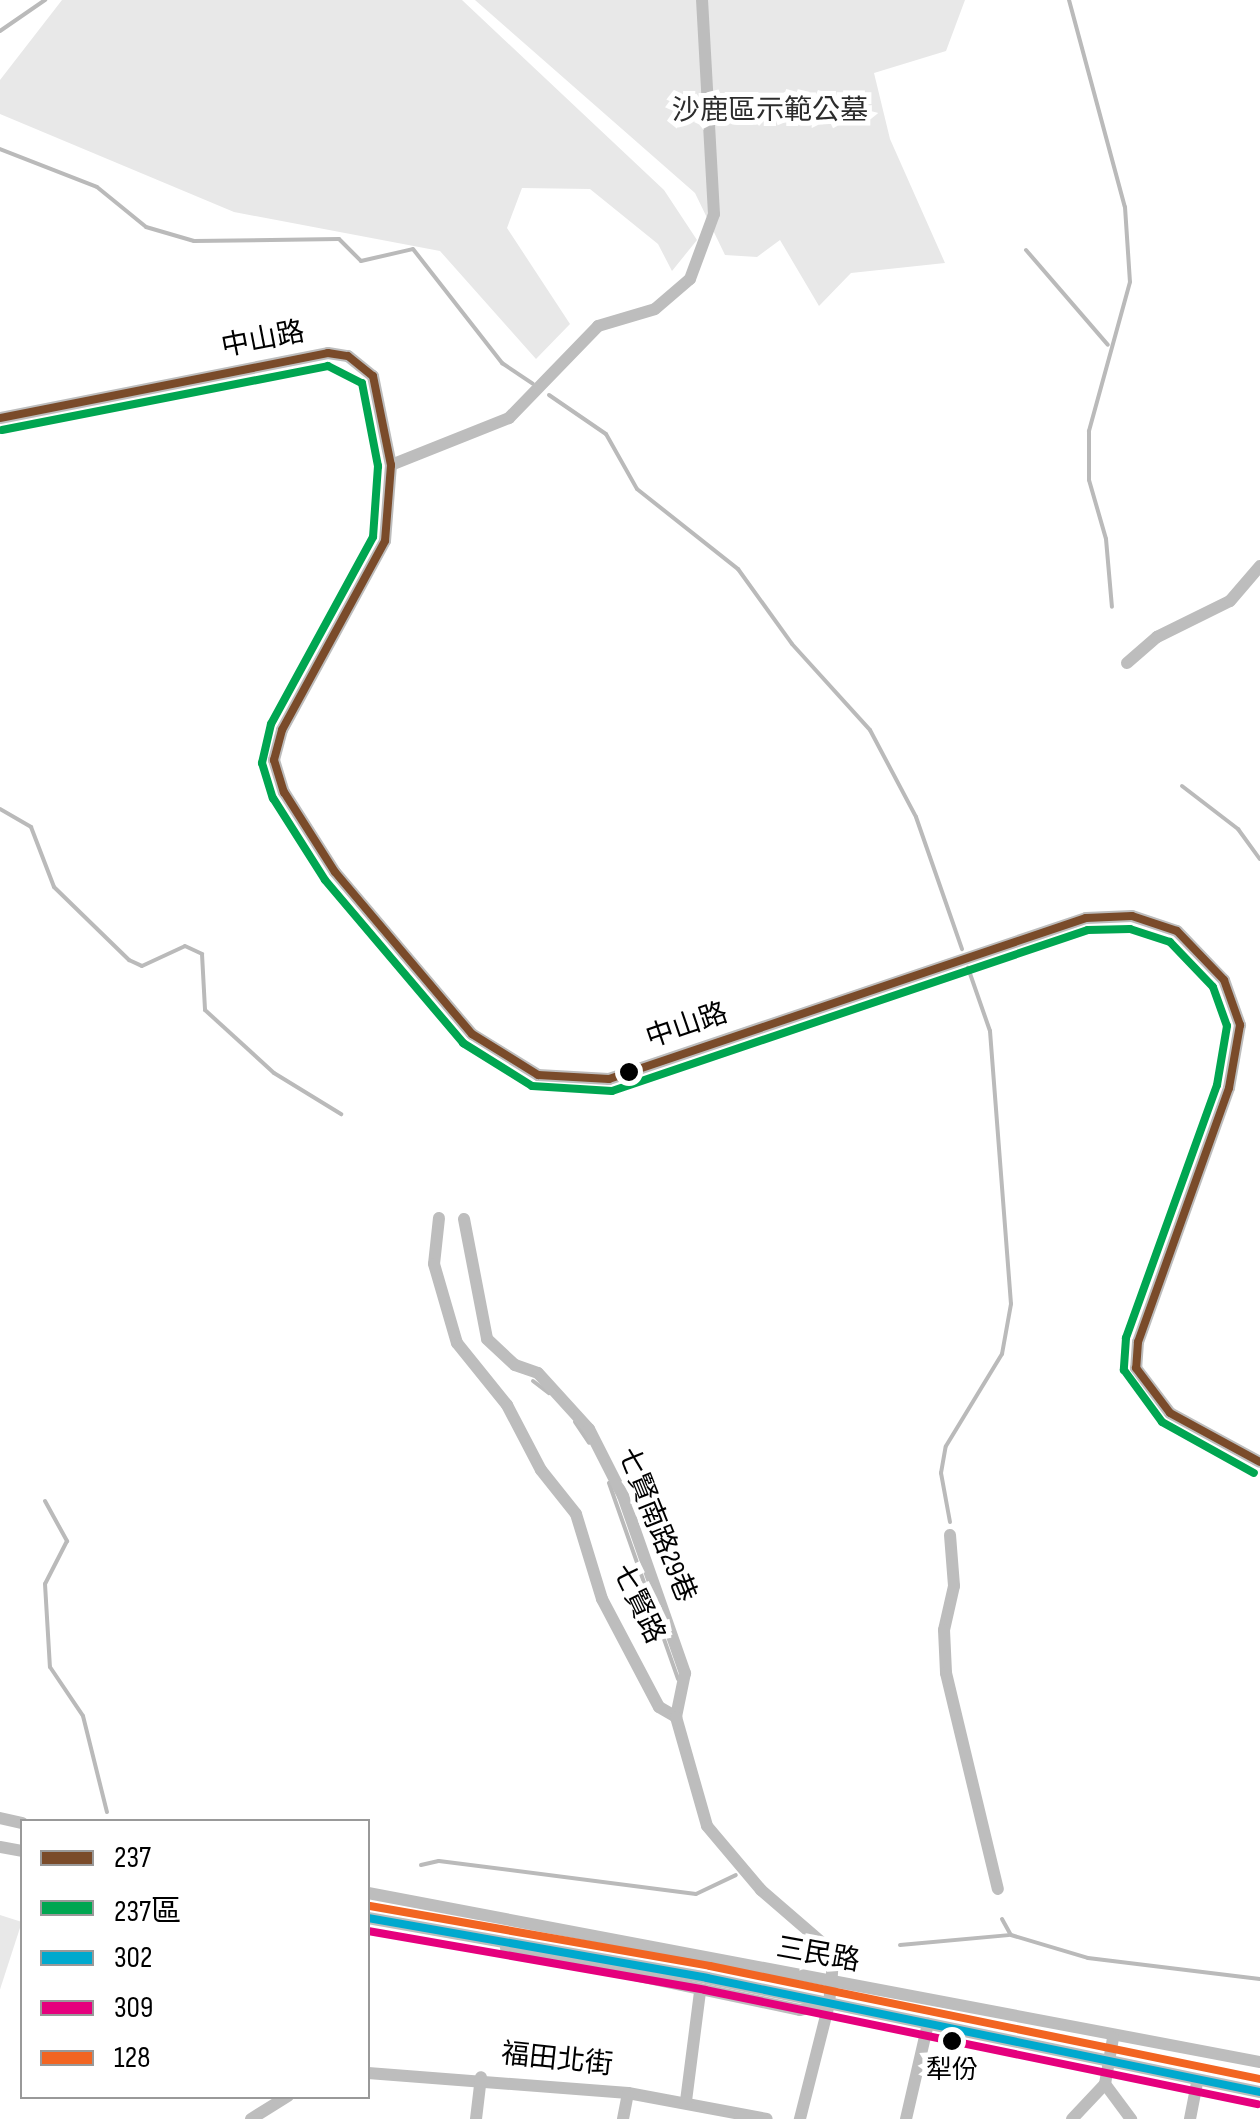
<!DOCTYPE html>
<html>
<head>
<meta charset="utf-8">
<style>
	body { margin:0 }
	#map { position:relative; width:1260px; height:2119px; overflow:hidden; background:#fff; font-family:"Sofia Sans Condensed","Noto Sans TC",sans-serif }
	div>[style] { position:absolute }
	.green>* { inset:0; background:#e8e8e8; transform-origin:0 0 }
	.stream>* { height:4px; margin:-2px; padding:0 2px; transform-origin:2px; border-radius:2px; background:#bababa }
	.minor>* { height:12px; margin:-6px; padding:0 6px; transform-origin:6px; border-radius:6px; background:#bdbdbd }
	.bus-1>* { height:8px; margin:-4px; padding:0 4px; transform-origin:4px; border-radius:4px; background:#7a4b2a }
	.bus-2>* { height:8px; margin:-4px; padding:0 4px; transform-origin:4px; border-radius:4px; background:#00a651 }
	.bus-3>* { height:8px; margin:-4px; padding:0 4px; transform-origin:4px; border-radius:4px; background:#00a9ce }
	.bus-4>* { height:8px; margin:-4px; padding:0 4px; transform-origin:4px; border-radius:4px; background:#e5007d }
	.bus-5>* { height:8px; margin:-4px; padding:0 4px; transform-origin:4px; border-radius:4px; background:#f26522 }
	.dots>* { width:28px; height:28px; translate:-50% -50%; box-sizing:border-box; border:5px solid #fff; border-radius:50% }
	span { translate:-50% -50%; white-space:nowrap; text-align:center; line-height:1.15; -webkit-text-stroke:10px #fff; paint-order:stroke }
	.bus-label { font-size:26px; color:#000 }
	.park-label { font-size:28px; color:#2c2c2c }
	.street-label { font-size:28px; color:#000 }
	.legend { position:absolute; left:20px; top:1819px; width:350px; height:280px; box-sizing:border-box; background:#fff; border:2px solid #999; margin:0; padding:12px 18px; list-style:none; font-size:30px; color:#000 }
	.legend li { display:flex; align-items:center; gap:20px; height:50px }
	.legend b { width:50px; border:2px solid #999 }
</style>
</head>
<body>
<div id="map">
	<div class="green">
		<i style="clip-path:polygon(62px 0,462px 0,664px 190px,697px 240px,672px 271px,658px 244px,590px 189px,522px 188px,507px 228px,570px 324px,536px 359px,440px 251px,234px 212px,0 114px,0 80px)"></i>
		<i style="clip-path:polygon(475px 0,965px 0,946px 51px,874px 73px,890px 139px,945px 263px,851px 273px,819px 306px,780px 240px,757px 257px,725px 255px,695px 193px)"></i>
		<i style="left:0;top:1915px;width:23px;height:176px;rotate:18deg"></i>
	</div>
	<div class="stream">
		<i style="left:1069px;top:0;width:214px;rotate:74.9deg"></i>
		<i style="left:1125px;top:207px;width:75px;rotate:86.2deg"></i>
		<i style="left:1130px;top:282px;width:155px;rotate:105.4deg"></i>
		<i style="left:1089px;top:431px;width:49px;rotate:90deg"></i>
		<i style="left:1089px;top:480px;width:61px;rotate:73.9deg"></i>
		<i style="left:1106px;top:539px;width:68px;rotate:85deg"></i>
		<i style="left:0;top:31px;width:55px;rotate:-34.6deg"></i>
		<i style="left:0;top:149px;width:104px;rotate:21.4deg"></i>
		<i style="left:97px;top:187px;width:63px;rotate:39.2deg"></i>
		<i style="left:146px;top:227px;width:50px;rotate:16.3deg"></i>
		<i style="left:194px;top:241px;width:145px;rotate:-0.8deg"></i>
		<i style="left:339px;top:239px;width:31px;rotate:45deg"></i>
		<i style="left:361px;top:261px;width:53px;rotate:-13deg"></i>
		<i style="left:413px;top:249px;width:145px;rotate:52deg"></i>
		<i style="left:502px;top:363px;width:37px;rotate:34deg"></i>
		<i style="left:1026px;top:250px;width:125px;rotate:49.2deg"></i>
		<i style="left:549px;top:395px;width:69px;rotate:34.4deg"></i>
		<i style="left:606px;top:434px;width:63px;rotate:60.6deg"></i>
		<i style="left:637px;top:489px;width:129px;rotate:38.4deg"></i>
		<i style="left:738px;top:569px;width:92px;rotate:54.2deg"></i>
		<i style="left:792px;top:644px;width:116px;rotate:47.8deg"></i>
		<i style="left:870px;top:730px;width:98px;rotate:62.1deg"></i>
		<i style="left:916px;top:817px;width:140px;rotate:70.8deg"></i>
		<i style="left:1182px;top:786px;width:71px;rotate:37.5deg"></i>
		<i style="left:1238px;top:829px;width:37px;rotate:54deg"></i>
		<i style="left:0;top:809px;width:36px;rotate:30deg"></i>
		<i style="left:31px;top:827px;width:64px;rotate:69deg"></i>
		<i style="left:54px;top:887px;width:105px;rotate:44.2deg"></i>
		<i style="left:129px;top:960px;width:14px;rotate:25deg"></i>
		<i style="left:142px;top:966px;width:47px;rotate:-24.9deg"></i>
		<i style="left:185px;top:946px;width:19px;rotate:25deg"></i>
		<i style="left:202px;top:954px;width:56px;rotate:86.9deg"></i>
		<i style="left:205px;top:1010px;width:93px;rotate:42.4deg"></i>
		<i style="left:274px;top:1073px;width:79px;rotate:31.5deg"></i>
		<i style="left:533px;top:1381px;width:20px;rotate:37deg"></i>
		<i style="left:575px;top:1422px;width:25px;rotate:56deg"></i>
		<i style="left:609px;top:1483px;width:208px;rotate:70.6deg"></i>
		<i style="left:45px;top:1501px;width:46px;rotate:61.2deg"></i>
		<i style="left:67px;top:1541px;width:48px;rotate:117.1deg"></i>
		<i style="left:45px;top:1584px;width:83px;rotate:86.6deg"></i>
		<i style="left:50px;top:1667px;width:59px;rotate:56deg"></i>
		<i style="left:83px;top:1716px;width:99px;rotate:76deg"></i>
		<i style="left:950px;top:1522px;width:50px;rotate:-100.4deg"></i>
		<i style="left:941px;top:1473px;width:27px;rotate:-80deg"></i>
		<i style="left:946px;top:1446px;width:108px;rotate:-58.7deg"></i>
		<i style="left:1002px;top:1354px;width:51px;rotate:-79.8deg"></i>
		<i style="left:1011px;top:1304px;width:274px;rotate:-94.4deg"></i>
		<i style="left:990px;top:1031px;width:67px;rotate:-109.2deg"></i>
		<i style="left:421px;top:1865px;width:18px;rotate:-13deg"></i>
		<i style="left:439px;top:1861px;width:259px;rotate:7.3deg"></i>
		<i style="left:696px;top:1894px;width:44px;rotate:-25.4deg"></i>
		<i style="left:1002px;top:1919px;width:18px;rotate:61deg"></i>
		<i style="left:1011px;top:1935px;width:80px;rotate:16.6deg"></i>
		<i style="left:1088px;top:1958px;width:173px;rotate:7deg"></i>
		<i style="left:900px;top:1945px;width:109px;rotate:-5.2deg"></i>
	</div>
	<div class="minor">
		<i style="left:0;top:418px;width:334px;rotate:-11.2deg"></i>
		<i style="left:328px;top:353px;width:20px;rotate:9deg"></i>
		<i style="left:348px;top:356px;width:32px;rotate:39deg"></i>
		<i style="left:373px;top:376px;width:91px;rotate:78.6deg"></i>
		<i style="left:391px;top:465px;width:76px;rotate:94.5deg"></i>
		<i style="left:385px;top:541px;width:215px;rotate:118.6deg"></i>
		<i style="left:282px;top:730px;width:31px;rotate:105deg"></i>
		<i style="left:274px;top:760px;width:34px;rotate:73deg"></i>
		<i style="left:284px;top:792px;width:95px;rotate:57.5deg"></i>
		<i style="left:335px;top:872px;width:212px;rotate:49.8deg"></i>
		<i style="left:472px;top:1034px;width:78px;rotate:31.8deg"></i>
		<i style="left:538px;top:1075px;width:71px;rotate:3.2deg"></i>
		<i style="left:609px;top:1079px;width:503px;rotate:-18.65deg"></i>
		<i style="left:1086px;top:918px;width:46px;rotate:-2.5deg"></i>
		<i style="left:1132px;top:916px;width:47px;rotate:18.4deg"></i>
		<i style="left:1177px;top:931px;width:68px;rotate:46.2deg"></i>
		<i style="left:1224px;top:980px;width:48px;rotate:70.4deg"></i>
		<i style="left:1240px;top:1025px;width:64px;rotate:99.9deg"></i>
		<i style="left:1229px;top:1088px;width:270px;rotate:109.7deg"></i>
		<i style="left:1138px;top:1342px;width:26px;rotate:94deg"></i>
		<i style="left:1136px;top:1368px;width:56px;rotate:52.9deg"></i>
		<i style="left:1170px;top:1413px;width:102px;rotate:28.6deg"></i>
		<i style="left:391px;top:465px;width:127px;rotate:-21.7deg"></i>
		<i style="left:509px;top:418px;width:128px;rotate:-45.9deg"></i>
		<i style="left:598px;top:326px;width:59px;rotate:-16.6deg"></i>
		<i style="left:655px;top:309px;width:46px;rotate:-40.6deg"></i>
		<i style="left:690px;top:279px;width:69px;rotate:-69.7deg"></i>
		<i style="left:714px;top:214px;width:214px;rotate:-93.2deg"></i>
		<i style="left:1127px;top:663px;width:40px;rotate:-41deg"></i>
		<i style="left:1157px;top:637px;width:81px;rotate:-26.3deg"></i>
		<i style="left:1230px;top:601px;width:46px;rotate:-49.4deg"></i>
		<i style="left:439px;top:1218px;width:46px;rotate:96.2deg"></i>
		<i style="left:434px;top:1264px;width:82px;rotate:73.8deg"></i>
		<i style="left:457px;top:1343px;width:80px;rotate:51.1deg"></i>
		<i style="left:507px;top:1405px;width:73px;rotate:62.4deg"></i>
		<i style="left:541px;top:1470px;width:56px;rotate:51.5deg"></i>
		<i style="left:576px;top:1514px;width:89px;rotate:73deg"></i>
		<i style="left:602px;top:1599px;width:122px;rotate:62.2deg"></i>
		<i style="left:659px;top:1707px;width:20px;rotate:30deg"></i>
		<i style="left:464px;top:1219px;width:122px;rotate:79.1deg"></i>
		<i style="left:487px;top:1339px;width:38px;rotate:43deg"></i>
		<i style="left:515px;top:1365px;width:24px;rotate:19deg"></i>
		<i style="left:538px;top:1373px;width:76px;rotate:47.7deg"></i>
		<i style="left:589px;top:1429px;width:75px;rotate:63.1deg"></i>
		<i style="left:623px;top:1496px;width:188px;rotate:70.7deg"></i>
		<i style="left:685px;top:1673px;width:45px;rotate:101.6deg"></i>
		<i style="left:676px;top:1717px;width:113px;rotate:74.1deg"></i>
		<i style="left:707px;top:1826px;width:84px;rotate:49.8deg"></i>
		<i style="left:761px;top:1890px;width:96px;rotate:40.8deg"></i>
		<i style="left:834px;top:1953px;width:51px;rotate:95.6deg"></i>
		<i style="left:829px;top:2004px;width:119px;rotate:104.2deg"></i>
		<i style="left:950px;top:1535px;width:51px;rotate:85.5deg"></i>
		<i style="left:954px;top:1586px;width:45px;rotate:102.8deg"></i>
		<i style="left:944px;top:1630px;width:43px;rotate:87.3deg"></i>
		<i style="left:946px;top:1673px;width:222px;rotate:76.5deg"></i>
		<i style="left:0;top:1818px;width:23px;rotate:13deg"></i>
		<i style="left:0;top:1847px;width:22px;rotate:10deg"></i>
		<i style="left:368px;top:1893px;width:908px;rotate:10.73deg"></i>
		<i style="left:368px;top:1918px;width:344px;rotate:10deg"></i>
		<i style="left:707px;top:1978px;width:565px;rotate:11.65deg"></i>
		<i style="left:506px;top:1948px;width:300px;rotate:11.9deg"></i>
		<i style="left:800px;top:2010px;width:25px;rotate:-12deg"></i>
		<i style="left:368px;top:2073px;width:261px;rotate:4.4deg"></i>
		<i style="left:628px;top:2093px;width:141px;rotate:10.6deg"></i>
		<i style="left:1105px;top:2084px;width:47px;rotate:-80.1deg"></i>
		<i style="left:1105px;top:2084px;width:44px;rotate:53.4deg"></i>
		<i style="left:686px;top:2101px;width:111px;rotate:-82.7deg"></i>
		<i style="left:251px;top:2119px;width:44px;rotate:-31.9deg"></i>
		<i style="left:476px;top:2119px;width:42px;rotate:-83.2deg"></i>
		<i style="left:623px;top:2119px;width:26px;rotate:-79deg"></i>
		<i style="left:906px;top:2119px;width:98px;rotate:-77deg"></i>
		<i style="left:1072px;top:2119px;width:48px;rotate:-46.7deg"></i>
		<i style="left:1190px;top:2119px;width:38px;rotate:-79deg"></i>
	</div>
	<div class="bus-1">
		<i style="left:0;top:418px;width:334px;rotate:-11.2deg"></i>
		<i style="left:328px;top:353px;width:20px;rotate:9deg"></i>
		<i style="left:348px;top:356px;width:32px;rotate:39deg"></i>
		<i style="left:373px;top:376px;width:91px;rotate:78.6deg"></i>
		<i style="left:391px;top:465px;width:76px;rotate:94.5deg"></i>
		<i style="left:385px;top:541px;width:215px;rotate:118.6deg"></i>
		<i style="left:282px;top:730px;width:31px;rotate:105deg"></i>
		<i style="left:274px;top:760px;width:34px;rotate:73deg"></i>
		<i style="left:284px;top:792px;width:95px;rotate:57.5deg"></i>
		<i style="left:335px;top:872px;width:212px;rotate:49.8deg"></i>
		<i style="left:472px;top:1034px;width:78px;rotate:31.8deg"></i>
		<i style="left:538px;top:1075px;width:71px;rotate:3.2deg"></i>
		<i style="left:609px;top:1079px;width:503px;rotate:-18.65deg"></i>
		<i style="left:1086px;top:918px;width:46px;rotate:-2.5deg"></i>
		<i style="left:1132px;top:916px;width:47px;rotate:18.4deg"></i>
		<i style="left:1177px;top:931px;width:68px;rotate:46.2deg"></i>
		<i style="left:1224px;top:980px;width:48px;rotate:70.4deg"></i>
		<i style="left:1240px;top:1025px;width:64px;rotate:99.9deg"></i>
		<i style="left:1229px;top:1088px;width:270px;rotate:109.7deg"></i>
		<i style="left:1138px;top:1342px;width:26px;rotate:94deg"></i>
		<i style="left:1136px;top:1368px;width:56px;rotate:52.9deg"></i>
		<i style="left:1170px;top:1413px;width:102px;rotate:28.6deg"></i>
	</div>
	<div class="bus-2">
		<i style="left:2px;top:430px;width:332px;rotate:-11.1deg"></i>
		<i style="left:328px;top:366px;width:38px;rotate:27deg"></i>
		<i style="left:362px;top:383px;width:85px;rotate:79.1deg"></i>
		<i style="left:378px;top:466px;width:71px;rotate:94deg"></i>
		<i style="left:373px;top:537px;width:213px;rotate:118.6deg"></i>
		<i style="left:271px;top:724px;width:40px;rotate:103deg"></i>
		<i style="left:262px;top:763px;width:37px;rotate:73deg"></i>
		<i style="left:273px;top:798px;width:97px;rotate:57.6deg"></i>
		<i style="left:325px;top:880px;width:214px;rotate:49.7deg"></i>
		<i style="left:463px;top:1043px;width:81px;rotate:31.9deg"></i>
		<i style="left:532px;top:1086px;width:80px;rotate:3.6deg"></i>
		<i style="left:612px;top:1091px;width:502px;rotate:-18.69deg"></i>
		<i style="left:1088px;top:930px;width:42px;rotate:-1.4deg"></i>
		<i style="left:1130px;top:929px;width:42px;rotate:18deg"></i>
		<i style="left:1170px;top:942px;width:62px;rotate:46.3deg"></i>
		<i style="left:1213px;top:987px;width:41px;rotate:70.3deg"></i>
		<i style="left:1227px;top:1026px;width:60px;rotate:99.6deg"></i>
		<i style="left:1217px;top:1085px;width:269px;rotate:109.8deg"></i>
		<i style="left:1126px;top:1338px;width:32px;rotate:94deg"></i>
		<i style="left:1124px;top:1370px;width:64px;rotate:53.8deg"></i>
		<i style="left:1162px;top:1422px;width:105px;rotate:29deg"></i>
	</div>
	<div class="bus-3">
		<i style="left:368px;top:1918px;width:344px;rotate:10deg"></i>
		<i style="left:707px;top:1978px;width:565px;rotate:11.65deg"></i>
	</div>
	<div class="bus-4">
		<i style="left:368px;top:1931px;width:342px;rotate:9.9deg"></i>
		<i style="left:705px;top:1990px;width:564px;rotate:11.67deg"></i>
	</div>
	<div class="bus-5">
		<i style="left:370px;top:1906px;width:345px;rotate:10deg"></i>
		<i style="left:710px;top:1966px;width:561px;rotate:11.61deg"></i>
	</div>
	<div class="dots">
		<i style="left:629px;top:1072px;background:#000"></i>
		<i style="left:952px;top:2041px;background:#000"></i>
	</div>
	<div class="bus-label">
		<span style="left:952px;top:2071px">犁份</span>
	</div>
	<div class="park-label">
		<span style="left:770px;top:111px">沙鹿區示範公墓</span>
	</div>
	<div class="street-label">
		<span style="left:263px;top:340px;rotate:-11deg">中山路</span>
		<span style="left:687px;top:1026px;rotate:-19deg">中山路</span>
		<span style="left:656px;top:1525px;rotate:68deg">七賢南路29巷</span>
		<span style="left:638px;top:1604px;rotate:64deg">七賢路</span>
		<span style="left:818px;top:1955px;rotate:10deg">三民路</span>
		<span style="left:557px;top:2060px;rotate:6deg">福田北街</span>
	</div>
	<ul class="legend">
	<li><b style="height:12px;background:#7a4b2a"></b>237</li>
	<li><b style="height:12px;background:#00a651"></b>237區</li>
	<li><b style="height:12px;background:#00a9ce"></b>302</li>
	<li><b style="height:12px;background:#e5007d"></b>309</li>
	<li><b style="height:12px;background:#f26522"></b>128</li>
	</ul>
</div>
</body>
</html>
